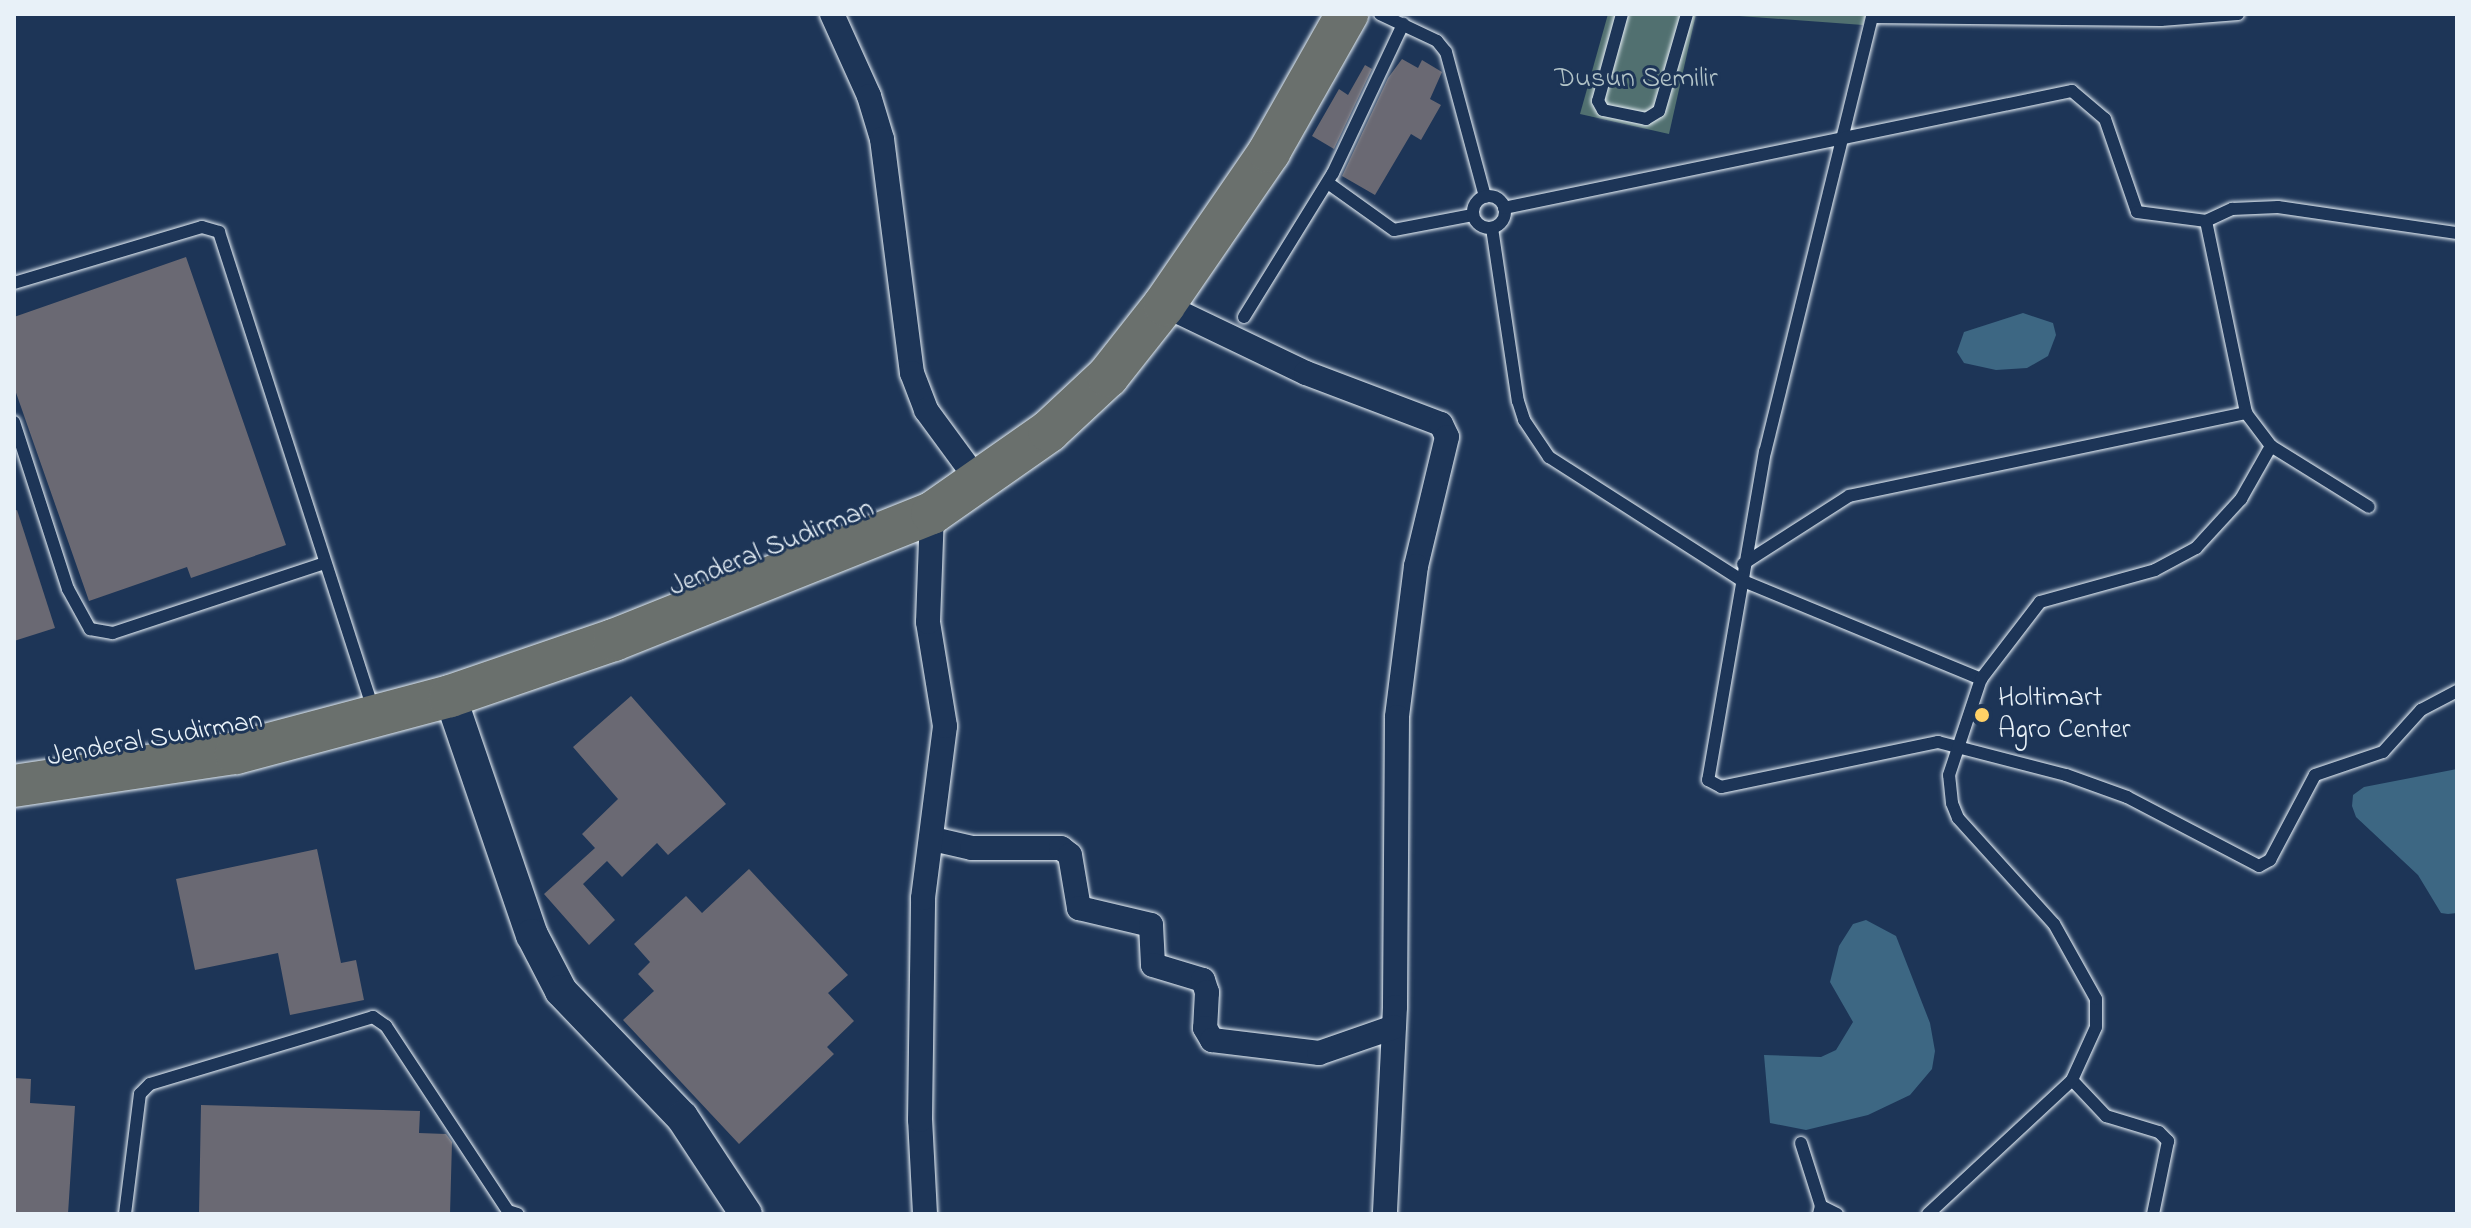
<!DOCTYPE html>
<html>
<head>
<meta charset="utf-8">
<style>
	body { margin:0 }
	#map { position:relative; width:2471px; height:1228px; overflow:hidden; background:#1d3557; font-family:"Indie Flower",sans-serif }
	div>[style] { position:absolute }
	.green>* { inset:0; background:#517070 }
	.water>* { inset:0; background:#3d6783 }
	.building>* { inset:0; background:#6a6973 }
	.roads { filter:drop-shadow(0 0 2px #e8f1f8) drop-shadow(0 0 2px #e8f1f8) }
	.lane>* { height:12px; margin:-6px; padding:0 6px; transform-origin:6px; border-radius:6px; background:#1d3557 }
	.lane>.ring { margin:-6px; padding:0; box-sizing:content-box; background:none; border:12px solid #1d3557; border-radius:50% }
	.street>* { height:24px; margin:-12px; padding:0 12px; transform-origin:12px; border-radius:12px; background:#1d3557 }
	.secondary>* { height:32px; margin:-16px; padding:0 16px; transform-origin:16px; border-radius:16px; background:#1d3557 }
	.highway>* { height:42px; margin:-21px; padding:0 21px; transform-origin:21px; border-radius:21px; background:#6a706d }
	.dots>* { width:22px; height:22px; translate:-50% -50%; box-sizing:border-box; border:4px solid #1d3557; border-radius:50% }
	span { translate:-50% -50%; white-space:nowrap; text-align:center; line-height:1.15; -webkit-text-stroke:6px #1d3557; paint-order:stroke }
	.park-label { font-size:28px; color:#b3c4c8 }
	.street-label { font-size:28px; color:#e8f1f8 }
	.poi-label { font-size:28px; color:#e8f1f8 }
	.left { translate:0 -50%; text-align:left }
	.frame { position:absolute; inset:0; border:16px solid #e8f1f8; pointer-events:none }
</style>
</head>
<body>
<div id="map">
	<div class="green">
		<i style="clip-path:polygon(1608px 14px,1696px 14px,1669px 134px,1580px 114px)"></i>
		<i style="clip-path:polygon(1712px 14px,1866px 14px,1863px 25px)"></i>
	</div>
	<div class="water">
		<i style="clip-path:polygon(2023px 313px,2053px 323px,2056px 335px,2048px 356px,2027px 368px,1996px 370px,1964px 363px,1957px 352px,1964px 332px)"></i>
		<i style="clip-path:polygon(2457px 769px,2457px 913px,2448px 914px,2441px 913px,2418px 875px,2356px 817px,2352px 806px,2353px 795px,2364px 787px)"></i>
		<i style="clip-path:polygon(1866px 920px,1896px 936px,1930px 1023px,1935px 1051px,1932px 1069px,1910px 1095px,1868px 1115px,1806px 1130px,1770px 1123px,1764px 1055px,1821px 1057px,1836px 1050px,1853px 1022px,1830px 982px,1839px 946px,1853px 924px)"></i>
	</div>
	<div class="building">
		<i style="clip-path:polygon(1402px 59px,1418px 68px,1422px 60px,1442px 72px,1430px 99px,1441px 105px,1421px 140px,1411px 134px,1375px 195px,1342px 176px,1388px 78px)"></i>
		<i style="clip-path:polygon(1365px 65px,1372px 69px,1334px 149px,1312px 136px,1339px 89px,1348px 95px)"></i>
		<i style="clip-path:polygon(186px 257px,286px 545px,191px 578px,187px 567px,89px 601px,14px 387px,14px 317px)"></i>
		<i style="clip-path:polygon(17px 510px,55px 628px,14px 641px,14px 511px)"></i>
		<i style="clip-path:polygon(631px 696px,726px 804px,668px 855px,657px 843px,622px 877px,607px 861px,583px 884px,615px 920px,589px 945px,544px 894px,595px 848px,582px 834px,618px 799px,573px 747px)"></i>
		<i style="clip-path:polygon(317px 849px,341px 963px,356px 960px,364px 1000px,290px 1015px,278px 953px,195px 970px,176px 879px)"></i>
		<i style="clip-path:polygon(749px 869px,848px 975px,828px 993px,854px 1021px,827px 1047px,834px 1054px,739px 1144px,623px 1020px,654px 991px,638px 974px,650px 962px,634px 944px,686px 896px,702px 913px)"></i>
		<i style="clip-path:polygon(14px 1078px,31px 1079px,30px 1103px,75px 1106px,68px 1214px,14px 1214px)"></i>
		<i style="clip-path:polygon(201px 1105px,420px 1111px,419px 1133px,446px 1134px,452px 1142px,450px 1214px,199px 1214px)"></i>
	</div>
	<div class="roads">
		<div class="lane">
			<i style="left:1380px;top:14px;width:63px;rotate:25.3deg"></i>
			<i style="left:1437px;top:41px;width:14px;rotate:51deg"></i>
			<i style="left:1446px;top:52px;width:150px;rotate:74.9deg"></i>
			<i style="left:1622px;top:14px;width:90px;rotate:105.4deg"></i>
			<i style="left:1598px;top:101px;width:10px;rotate:61deg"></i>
			<i style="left:1603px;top:110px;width:44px;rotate:11.8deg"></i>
			<i style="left:1646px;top:119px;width:15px;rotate:-32deg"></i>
			<i style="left:1659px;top:111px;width:101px;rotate:-73.9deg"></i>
			<i style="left:2238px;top:14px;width:77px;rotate:175.5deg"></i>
			<i style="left:2161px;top:20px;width:289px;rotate:-179.4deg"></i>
			<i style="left:1872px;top:17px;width:447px;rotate:103.8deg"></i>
			<i style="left:1765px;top:451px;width:334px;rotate:99.8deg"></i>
			<i style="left:1708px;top:780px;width:15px;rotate:28deg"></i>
			<i style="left:1721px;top:787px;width:222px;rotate:-11.7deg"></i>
			<i style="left:1938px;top:742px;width:132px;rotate:14.5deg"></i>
			<i style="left:2066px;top:775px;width:65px;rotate:19.8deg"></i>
			<i style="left:2127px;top:797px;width:149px;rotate:27.6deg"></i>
			<i style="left:2259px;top:866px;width:13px;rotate:-29deg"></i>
			<i style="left:2270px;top:860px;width:96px;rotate:-62.1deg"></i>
			<i style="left:2315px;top:775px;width:72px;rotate:-18.7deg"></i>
			<i style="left:2383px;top:752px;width:57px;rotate:-47.9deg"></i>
			<i style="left:2421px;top:710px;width:41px;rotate:-27.8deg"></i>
			<i style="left:1328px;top:183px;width:81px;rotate:35.5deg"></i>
			<i style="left:1394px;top:230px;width:80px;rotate:-10.8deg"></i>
			<i class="ring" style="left:1473px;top:196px;width:20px;height:20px"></i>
			<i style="left:1504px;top:208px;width:580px;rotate:-11.64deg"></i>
			<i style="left:2072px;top:91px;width:43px;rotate:40.3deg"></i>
			<i style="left:2105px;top:119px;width:98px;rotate:71deg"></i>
			<i style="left:2137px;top:212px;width:70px;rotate:7.4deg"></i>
			<i style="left:2206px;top:221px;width:29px;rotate:-25deg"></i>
			<i style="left:2232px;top:209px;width:46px;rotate:-2.5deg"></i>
			<i style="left:2278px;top:207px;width:181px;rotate:8.3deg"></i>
			<i style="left:2206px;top:221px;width:196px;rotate:78.2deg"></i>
			<i style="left:2246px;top:413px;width:41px;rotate:52.9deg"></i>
			<i style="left:2271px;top:446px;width:115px;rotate:31.9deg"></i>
			<i style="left:1492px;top:228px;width:175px;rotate:81.5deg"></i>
			<i style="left:1518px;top:401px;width:20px;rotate:72deg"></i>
			<i style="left:1524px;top:420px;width:45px;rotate:56deg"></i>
			<i style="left:1549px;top:457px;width:228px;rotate:32.6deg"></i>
			<i style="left:1741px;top:580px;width:260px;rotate:22.4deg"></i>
			<i style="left:14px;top:283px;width:196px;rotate:-16.6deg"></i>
			<i style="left:202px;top:227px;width:18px;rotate:16deg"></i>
			<i style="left:219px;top:232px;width:488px;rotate:72.1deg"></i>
			<i style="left:1244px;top:317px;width:169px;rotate:-58.3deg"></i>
			<i style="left:1333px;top:173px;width:165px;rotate:-64.8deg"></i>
			<i style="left:14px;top:422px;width:176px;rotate:72.1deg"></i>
			<i style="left:68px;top:589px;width:46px;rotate:61.2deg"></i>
			<i style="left:90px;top:629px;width:23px;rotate:10deg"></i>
			<i style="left:113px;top:633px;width:223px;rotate:-18.3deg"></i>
			<i style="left:1743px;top:564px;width:126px;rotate:-32.7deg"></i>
			<i style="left:1849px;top:496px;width:406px;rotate:-11.8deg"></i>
			<i style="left:2072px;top:1080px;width:50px;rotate:46.6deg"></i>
			<i style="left:2106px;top:1116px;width:55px;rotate:16.8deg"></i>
			<i style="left:2159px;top:1132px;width:13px;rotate:45deg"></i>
			<i style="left:2168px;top:1141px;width:75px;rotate:101.6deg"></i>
			<i style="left:1801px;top:1143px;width:66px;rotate:72.4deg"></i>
			<i style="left:1821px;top:1206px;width:8px;rotate:104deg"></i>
			<i style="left:1821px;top:1206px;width:18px;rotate:27deg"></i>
			<i style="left:125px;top:1214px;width:121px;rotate:-82.9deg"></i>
			<i style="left:140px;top:1094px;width:14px;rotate:-45deg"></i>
			<i style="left:150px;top:1084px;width:233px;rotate:-16.7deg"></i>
			<i style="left:373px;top:1017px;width:16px;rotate:35deg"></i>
			<i style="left:386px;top:1026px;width:222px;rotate:56.6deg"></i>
			<i style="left:508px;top:1211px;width:10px;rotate:17deg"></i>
			<i style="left:1928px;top:1214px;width:197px;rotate:-42.9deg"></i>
			<i style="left:2072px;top:1080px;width:58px;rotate:-65.6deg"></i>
			<i style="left:2096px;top:1027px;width:28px;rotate:-90deg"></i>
			<i style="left:2096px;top:999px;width:86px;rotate:-119.2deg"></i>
			<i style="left:2054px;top:924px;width:143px;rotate:-132.2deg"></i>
			<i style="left:1958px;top:818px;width:16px;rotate:-112deg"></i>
			<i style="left:1952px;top:803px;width:28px;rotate:-96deg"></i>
			<i style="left:1949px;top:775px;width:101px;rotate:-71.6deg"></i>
			<i style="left:1981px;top:679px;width:97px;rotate:-52.5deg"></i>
			<i style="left:2040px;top:602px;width:119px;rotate:-15.5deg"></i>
			<i style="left:2155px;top:570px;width:47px;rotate:-28.2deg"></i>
			<i style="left:2196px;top:548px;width:67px;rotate:-47.4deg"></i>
			<i style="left:2241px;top:499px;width:61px;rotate:-60.5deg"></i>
		</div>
		<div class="street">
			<i style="left:832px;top:14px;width:90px;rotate:65.7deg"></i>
			<i style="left:869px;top:96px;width:45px;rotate:73.2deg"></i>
			<i style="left:882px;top:139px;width:236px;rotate:82.7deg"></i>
			<i style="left:912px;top:373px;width:40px;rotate:69deg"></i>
			<i style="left:926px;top:410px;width:66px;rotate:53.7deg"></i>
			<i style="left:1164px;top:305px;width:157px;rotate:25.6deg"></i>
			<i style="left:1306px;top:373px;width:144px;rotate:20.7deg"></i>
			<i style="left:1441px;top:424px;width:14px;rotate:65deg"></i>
			<i style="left:1447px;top:437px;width:133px;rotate:103.5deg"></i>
			<i style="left:1416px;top:566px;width:152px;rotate:97.2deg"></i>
			<i style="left:1397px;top:717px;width:290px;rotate:90.4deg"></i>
			<i style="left:1395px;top:1007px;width:207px;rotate:92.8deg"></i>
			<i style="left:933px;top:839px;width:40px;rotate:13deg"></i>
			<i style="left:972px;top:848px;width:89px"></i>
			<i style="left:1061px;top:848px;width:11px;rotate:38deg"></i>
			<i style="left:1070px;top:855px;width:54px;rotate:80.4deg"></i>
			<i style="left:1079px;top:908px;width:74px;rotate:13.3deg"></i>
			<i style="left:1151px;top:925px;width:40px;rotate:87.1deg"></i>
			<i style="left:1153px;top:965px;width:52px;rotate:16.7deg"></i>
			<i style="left:1203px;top:980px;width:13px;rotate:72deg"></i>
			<i style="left:1207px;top:992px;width:36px;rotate:93deg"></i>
			<i style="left:1205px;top:1028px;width:14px;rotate:60deg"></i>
			<i style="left:1212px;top:1040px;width:108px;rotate:6.9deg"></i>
			<i style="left:1319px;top:1053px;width:79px;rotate:-19.1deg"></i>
			<i style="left:925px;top:1214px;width:94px;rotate:-93deg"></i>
			<i style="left:920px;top:1120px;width:222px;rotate:-89.2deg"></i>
			<i style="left:923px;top:898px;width:173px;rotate:-82.7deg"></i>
			<i style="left:945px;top:726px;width:105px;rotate:-99.3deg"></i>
			<i style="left:928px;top:622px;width:109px;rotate:-87.9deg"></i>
		</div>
		<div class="secondary">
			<i style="left:450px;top:696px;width:253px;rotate:71.1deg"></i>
			<i style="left:532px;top:935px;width:63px;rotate:62.6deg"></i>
			<i style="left:561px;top:991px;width:175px;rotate:46.2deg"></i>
			<i style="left:682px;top:1117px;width:116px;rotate:56.6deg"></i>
		</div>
		<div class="highway">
			<i style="left:14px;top:786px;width:224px;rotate:-8.5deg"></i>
			<i style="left:236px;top:753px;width:221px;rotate:-14.9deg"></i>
			<i style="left:450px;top:696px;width:173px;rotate:-18.9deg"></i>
			<i style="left:614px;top:640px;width:342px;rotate:-21.8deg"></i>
			<i style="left:932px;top:513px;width:143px;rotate:-35deg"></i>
			<i style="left:1049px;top:431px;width:81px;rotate:-43deg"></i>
			<i style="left:1108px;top:376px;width:90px;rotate:-51.7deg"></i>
			<i style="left:1164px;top:305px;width:186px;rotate:-55.5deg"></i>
			<i style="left:1269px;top:152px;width:159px;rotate:-60.5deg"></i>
		</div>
	</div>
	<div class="dots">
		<i style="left:1982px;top:715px;background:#ffd166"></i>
	</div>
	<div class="park-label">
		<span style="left:1636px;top:80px">Dusun Semilir</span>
	</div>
	<div class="street-label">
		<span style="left:772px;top:549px;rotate:-22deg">Jenderal Sudirman</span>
		<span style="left:155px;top:740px;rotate:-10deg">Jenderal Sudirman</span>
	</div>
	<div class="poi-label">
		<span class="left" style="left:1998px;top:715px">Holtimart<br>Agro Center</span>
	</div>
	<div class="frame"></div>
</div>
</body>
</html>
